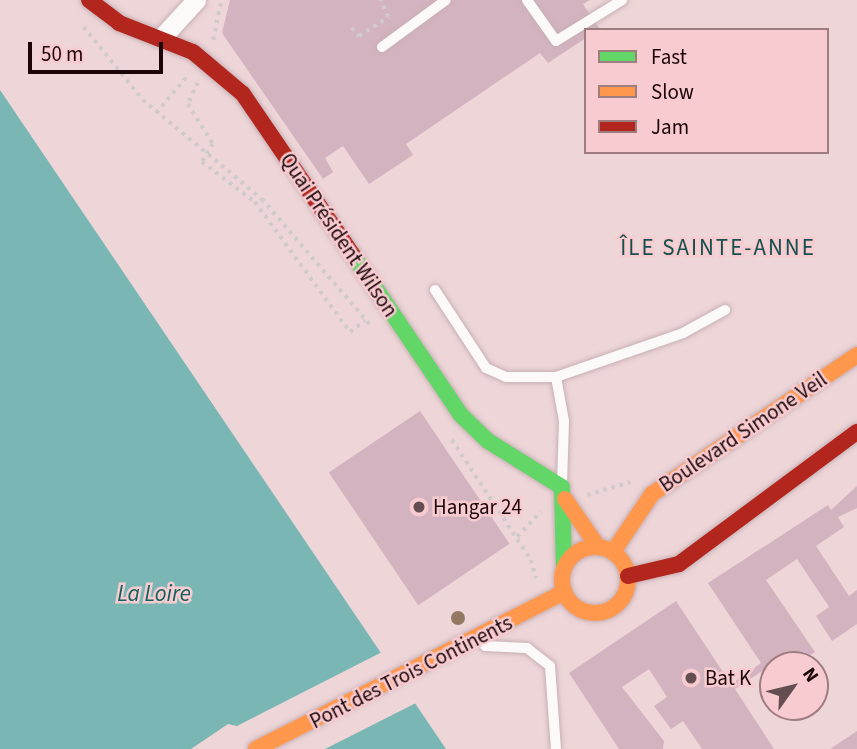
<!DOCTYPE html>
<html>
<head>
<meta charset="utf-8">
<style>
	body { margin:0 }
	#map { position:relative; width:857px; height:749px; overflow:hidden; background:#edd5d8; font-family:"Source Sans 3",sans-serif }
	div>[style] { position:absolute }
	.water>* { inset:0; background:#7ab7b4 }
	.pier>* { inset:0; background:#edd5d8 }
	.building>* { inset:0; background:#d4b3c0; transform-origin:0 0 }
	.path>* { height:3.5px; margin-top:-1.75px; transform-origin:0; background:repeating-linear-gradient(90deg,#d1caca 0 3.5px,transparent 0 8.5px) }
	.roads { filter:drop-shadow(0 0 2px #c7b0b4) drop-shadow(0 0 2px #c7b0b4) }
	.lane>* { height:10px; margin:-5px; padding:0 5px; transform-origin:5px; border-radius:5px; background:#fcf9f9 }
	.street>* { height:19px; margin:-9.5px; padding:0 9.5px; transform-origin:9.5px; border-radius:9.5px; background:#fcf9f9 }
	.fast>* { height:16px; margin:-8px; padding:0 8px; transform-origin:8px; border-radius:8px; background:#63d668 }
	.slow>* { height:16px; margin:-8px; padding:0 8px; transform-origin:8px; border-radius:8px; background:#ff974d }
	.slow>.ring { margin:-8px; padding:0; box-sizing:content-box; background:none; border:16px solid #ff974d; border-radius:50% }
	.jam>* { height:16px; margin:-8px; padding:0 8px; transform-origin:8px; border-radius:8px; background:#b3261e }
	.trees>* { width:14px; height:14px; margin:-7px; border-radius:50%; background:#947861 }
	.dots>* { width:19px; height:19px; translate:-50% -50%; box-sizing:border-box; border:4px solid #f7cbd0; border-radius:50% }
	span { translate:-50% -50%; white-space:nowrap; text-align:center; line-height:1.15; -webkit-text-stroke:5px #f7cbd0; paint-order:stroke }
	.street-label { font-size:21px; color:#1b0509 }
	.poi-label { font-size:21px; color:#1b0509 }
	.left { translate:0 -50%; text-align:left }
	.neighbourhood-label { font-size:23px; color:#13504d; letter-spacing:2px }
	.water-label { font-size:23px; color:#0f615d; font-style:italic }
	.legend { position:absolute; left:584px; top:28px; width:245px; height:126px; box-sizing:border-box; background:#f7cbd0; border:2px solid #9f7c80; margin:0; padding:9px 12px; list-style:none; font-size:21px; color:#1b0509 }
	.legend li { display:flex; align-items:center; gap:14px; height:35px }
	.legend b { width:35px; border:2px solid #9f7c80 }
	.north { position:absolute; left:759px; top:651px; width:70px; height:70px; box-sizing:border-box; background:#f7cbd0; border:2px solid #9f7c80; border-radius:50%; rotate:56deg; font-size:19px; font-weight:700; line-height:28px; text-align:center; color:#1b0509 }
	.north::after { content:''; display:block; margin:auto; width:24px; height:32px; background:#644e51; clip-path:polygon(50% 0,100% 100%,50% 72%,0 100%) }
	.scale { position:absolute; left:28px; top:42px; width:135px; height:32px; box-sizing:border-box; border:4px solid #1b0509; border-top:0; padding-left:9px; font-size:21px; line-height:24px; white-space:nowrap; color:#1b0509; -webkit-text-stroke:5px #f7cbd0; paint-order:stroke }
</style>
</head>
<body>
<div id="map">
	<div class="water">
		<div style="clip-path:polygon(0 90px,381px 653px,446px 749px,0 749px)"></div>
	</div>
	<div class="pier">
		<div style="clip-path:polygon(384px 651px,418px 702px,325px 749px,191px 749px,228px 724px,237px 726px)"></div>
	</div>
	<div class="building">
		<div style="clip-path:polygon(230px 0,590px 0,583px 4px,600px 29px,586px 30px,586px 38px,548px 63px,540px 53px,406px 144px,413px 155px,369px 184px,343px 146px,325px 158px,333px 172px,323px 179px,222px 33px)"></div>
		<div style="left:420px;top:411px;width:160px;height:110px;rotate:56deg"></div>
		<div style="clip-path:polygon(857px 486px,857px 508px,838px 517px,844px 527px,816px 546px,849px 596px,857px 590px,857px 624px,832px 641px,816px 616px,829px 607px,797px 559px,766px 580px,815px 652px,795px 665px,773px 665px,773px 681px,765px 669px,735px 689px,774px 749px,702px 749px,683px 721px,671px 729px,654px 706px,667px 697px,649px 669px,622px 687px,664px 741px,663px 749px,619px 749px,569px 673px,676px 601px,731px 684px,761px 663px,708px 583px,828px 505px,831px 510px)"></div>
		<div style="clip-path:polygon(857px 731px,857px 749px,830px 749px)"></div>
	</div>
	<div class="path">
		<div style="left:84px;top:27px;width:94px;rotate:51.1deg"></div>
		<div style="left:143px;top:100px;width:155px;rotate:39.8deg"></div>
		<div style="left:262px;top:199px;width:170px;rotate:49.3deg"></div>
		<div style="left:352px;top:28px;width:11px;rotate:49deg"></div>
		<div style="left:359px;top:36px;width:35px;rotate:-33deg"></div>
		<div style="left:388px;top:17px;width:19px;rotate:-115deg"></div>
		<div style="left:213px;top:40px;width:41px;rotate:-78.7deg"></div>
		<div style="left:198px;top:83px;width:23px;rotate:115deg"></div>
		<div style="left:188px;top:104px;width:47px;rotate:58deg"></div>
		<div style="left:213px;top:144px;width:21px;rotate:121deg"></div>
		<div style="left:202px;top:162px;width:66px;rotate:37deg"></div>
		<div style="left:255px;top:202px;width:161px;rotate:53.8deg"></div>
		<div style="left:350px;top:332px;width:19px;rotate:-39deg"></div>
		<div style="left:156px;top:113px;width:50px;rotate:-49.9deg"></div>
		<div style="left:452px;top:440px;width:144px;rotate:56.6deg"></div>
		<div style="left:531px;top:560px;width:19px;rotate:74deg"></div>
		<div style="left:587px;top:495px;width:45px;rotate:-16.8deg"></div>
		<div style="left:517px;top:537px;width:35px;rotate:-47deg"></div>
	</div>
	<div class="roads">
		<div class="lane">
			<div style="left:527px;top:0;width:50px;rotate:54.7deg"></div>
			<div style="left:556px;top:41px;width:78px;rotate:-31.8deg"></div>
			<div style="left:382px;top:47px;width:79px;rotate:-36.3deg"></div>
			<div style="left:435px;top:290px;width:93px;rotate:56.8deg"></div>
			<div style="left:486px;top:368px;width:22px;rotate:24deg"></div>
			<div style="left:506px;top:377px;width:50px"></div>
			<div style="left:556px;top:377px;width:134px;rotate:-19.1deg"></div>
			<div style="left:683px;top:333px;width:48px;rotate:-28.7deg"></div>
			<div style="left:556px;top:377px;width:45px;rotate:79.7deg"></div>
			<div style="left:564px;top:421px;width:62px;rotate:91.8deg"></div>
			<div style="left:485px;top:646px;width:42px;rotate:2.7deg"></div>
			<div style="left:527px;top:648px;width:29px;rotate:38deg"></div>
			<div style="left:550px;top:666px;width:83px;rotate:85.9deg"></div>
		</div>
		<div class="street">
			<div style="left:163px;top:36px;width:49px;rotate:-47.5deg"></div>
		</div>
		<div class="fast">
			<div style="left:353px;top:255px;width:193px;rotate:56deg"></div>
			<div style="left:461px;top:415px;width:37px;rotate:44deg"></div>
			<div style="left:488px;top:441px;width:87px;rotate:31.9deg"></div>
			<div style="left:562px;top:487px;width:81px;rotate:88.6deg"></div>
		</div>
		<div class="slow">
			<div style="left:565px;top:499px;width:58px;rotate:55.5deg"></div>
			<div class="ring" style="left:562px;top:547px;width:50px;height:50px"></div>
			<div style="left:613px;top:552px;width:70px;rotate:-56.1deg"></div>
			<div style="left:652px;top:494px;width:248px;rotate:-34.1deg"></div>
			<div style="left:256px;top:749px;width:346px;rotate:-27deg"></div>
		</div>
		<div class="jam">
			<div style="left:89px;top:0;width:38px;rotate:37deg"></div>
			<div style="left:119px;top:23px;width:79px;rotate:21.4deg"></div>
			<div style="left:193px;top:52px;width:65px;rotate:40deg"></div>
			<div style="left:243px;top:94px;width:195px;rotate:55.7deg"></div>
			<div style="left:628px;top:576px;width:52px;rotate:-13.2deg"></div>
			<div style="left:679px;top:564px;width:222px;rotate:-36.6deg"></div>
		</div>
	</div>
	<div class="trees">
		<div style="left:458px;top:618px"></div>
	</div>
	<div class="dots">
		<div style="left:419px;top:507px;background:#644e51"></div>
		<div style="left:691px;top:678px;background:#644e51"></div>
	</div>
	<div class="street-label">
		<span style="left:339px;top:235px;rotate:56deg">Quai Président Wilson</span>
		<span style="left:743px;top:432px;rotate:-34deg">Boulevard Simone Veil</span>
		<span style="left:411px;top:672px;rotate:-27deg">Pont des Trois Continents</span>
	</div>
	<div class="poi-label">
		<span class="left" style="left:433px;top:507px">Hangar 24</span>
		<span class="left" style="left:705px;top:678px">Bat K</span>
	</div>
	<div class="neighbourhood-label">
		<span style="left:718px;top:248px">ÎLE SAINTE-ANNE</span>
	</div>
	<div class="water-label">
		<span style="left:154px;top:594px">La Loire</span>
	</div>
	<ul class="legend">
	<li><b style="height:9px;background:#63d668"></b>Fast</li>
	<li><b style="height:9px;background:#ff974d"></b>Slow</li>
	<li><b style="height:9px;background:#b3261e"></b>Jam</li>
	</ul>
	<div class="north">N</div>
	<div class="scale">50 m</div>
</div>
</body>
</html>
